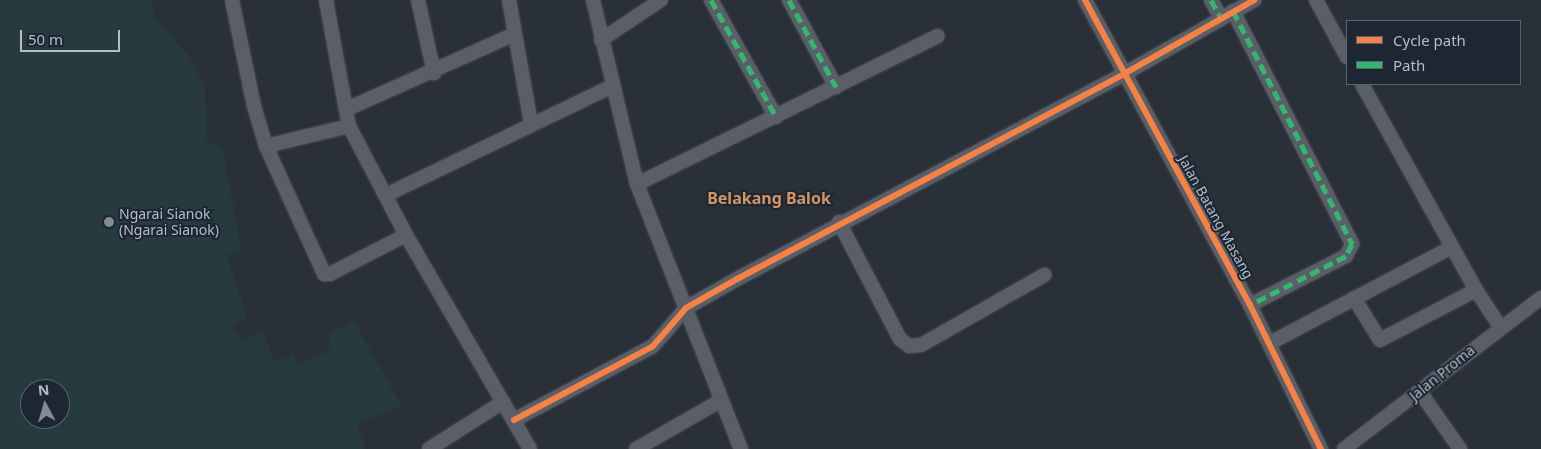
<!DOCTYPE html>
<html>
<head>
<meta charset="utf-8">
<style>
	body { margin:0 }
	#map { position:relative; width:1541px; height:449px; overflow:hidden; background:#2a3038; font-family:"Noto Sans",sans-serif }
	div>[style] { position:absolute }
	.green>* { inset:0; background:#273a3e }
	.roads { filter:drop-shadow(0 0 1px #484c53) drop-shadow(0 0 1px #484c53) }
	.minor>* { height:14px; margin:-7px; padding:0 7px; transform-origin:7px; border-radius:7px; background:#5a5e66 }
	.quiet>* { height:5px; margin-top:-2.5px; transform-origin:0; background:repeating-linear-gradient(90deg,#33b770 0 10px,transparent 0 15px) }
	.cycleway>* { height:6px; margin:-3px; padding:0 3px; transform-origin:3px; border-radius:3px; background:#f48246 }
	.dots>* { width:14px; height:14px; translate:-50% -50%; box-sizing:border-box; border:2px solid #1d2633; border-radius:50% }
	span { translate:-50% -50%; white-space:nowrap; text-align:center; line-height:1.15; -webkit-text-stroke:4px #1d2633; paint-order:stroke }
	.poi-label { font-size:14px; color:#b4bcc9 }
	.left { translate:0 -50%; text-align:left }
	.street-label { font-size:14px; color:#b4bcc9 }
	.quarter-label { font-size:16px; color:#d59563; font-weight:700 }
	.legend { position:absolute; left:1346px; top:20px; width:175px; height:65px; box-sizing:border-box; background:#1d2633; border:1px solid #59626f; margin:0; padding:6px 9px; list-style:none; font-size:15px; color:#b4bcc9 }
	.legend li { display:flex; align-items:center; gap:10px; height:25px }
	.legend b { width:25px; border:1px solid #59626f }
	.north { position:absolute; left:20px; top:379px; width:50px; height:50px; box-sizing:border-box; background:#1d2633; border:1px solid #59626f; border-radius:50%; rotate:354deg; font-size:14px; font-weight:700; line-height:20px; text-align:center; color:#b4bcc9 }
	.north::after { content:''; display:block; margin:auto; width:18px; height:22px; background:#848b96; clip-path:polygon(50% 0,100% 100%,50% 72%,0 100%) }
	.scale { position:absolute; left:20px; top:30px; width:100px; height:22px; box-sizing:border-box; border:2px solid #b4bcc9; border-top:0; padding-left:6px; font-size:15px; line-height:18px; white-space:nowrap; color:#b4bcc9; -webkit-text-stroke:4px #1d2633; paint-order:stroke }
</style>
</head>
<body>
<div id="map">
	<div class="green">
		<div style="clip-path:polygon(evenodd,0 0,151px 0,154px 16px,189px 56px,205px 88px,207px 141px,222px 148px,242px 251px,227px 255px,247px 317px,232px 325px,243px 341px,262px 331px,275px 361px,293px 354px,298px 364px,328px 352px,331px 332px,353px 320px,402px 406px,357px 423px,365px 449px,0 449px,0 0,30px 389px,60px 389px,60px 419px,30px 419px,30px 389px)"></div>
	</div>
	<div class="roads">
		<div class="minor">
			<div style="left:232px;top:0;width:108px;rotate:78.3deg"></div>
			<div style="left:254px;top:106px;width:42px;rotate:73.3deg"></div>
			<div style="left:266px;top:146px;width:141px;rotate:65.6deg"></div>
			<div style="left:324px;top:274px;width:6px"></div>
			<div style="left:330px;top:274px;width:85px;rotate:-27.2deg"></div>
			<div style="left:326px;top:0;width:128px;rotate:79.7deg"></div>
			<div style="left:349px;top:126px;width:123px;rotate:62.4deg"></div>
			<div style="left:406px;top:235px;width:247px;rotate:59.9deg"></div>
			<div style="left:418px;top:0;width:75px;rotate:77.6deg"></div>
			<div style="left:509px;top:0;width:125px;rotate:79.9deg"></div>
			<div style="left:593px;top:0;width:189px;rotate:76.6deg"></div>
			<div style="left:637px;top:184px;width:285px;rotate:68.6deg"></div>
			<div style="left:711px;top:0;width:134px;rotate:60.9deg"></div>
			<div style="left:789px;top:0;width:99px;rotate:61.6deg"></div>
			<div style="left:1085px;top:0;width:347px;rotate:61.6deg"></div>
			<div style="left:1250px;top:305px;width:161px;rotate:63.8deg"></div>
			<div style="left:1211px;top:0;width:21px;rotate:61deg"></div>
			<div style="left:1316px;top:0;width:65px;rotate:61.5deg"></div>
			<div style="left:1233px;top:11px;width:262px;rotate:62.9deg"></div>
			<div style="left:1352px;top:244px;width:13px;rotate:117deg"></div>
			<div style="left:1346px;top:256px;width:108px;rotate:153deg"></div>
			<div style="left:601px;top:40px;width:72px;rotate:-33.7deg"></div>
			<div style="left:347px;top:109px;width:184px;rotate:-24.1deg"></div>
			<div style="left:266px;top:146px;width:85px;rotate:-13.5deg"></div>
			<div style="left:637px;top:184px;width:335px;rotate:-26.2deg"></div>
			<div style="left:386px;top:195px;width:251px;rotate:-25.7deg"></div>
			<div style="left:839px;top:222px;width:132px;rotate:62.5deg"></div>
			<div style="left:900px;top:339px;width:11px;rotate:38deg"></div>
			<div style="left:909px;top:346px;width:12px;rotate:-5deg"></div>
			<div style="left:921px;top:345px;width:142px;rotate:-29.6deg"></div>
			<div style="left:1476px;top:290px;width:45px;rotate:56.7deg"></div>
			<div style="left:1354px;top:298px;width:49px;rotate:58.2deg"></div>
			<div style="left:1380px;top:340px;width:108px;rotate:-27.5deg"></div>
			<div style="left:1476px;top:290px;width:235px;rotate:-119deg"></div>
			<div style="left:1270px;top:343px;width:206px;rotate:-27.8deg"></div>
			<div style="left:1420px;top:392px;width:70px;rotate:54.9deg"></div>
			<div style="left:514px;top:420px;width:157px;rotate:-28deg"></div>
			<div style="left:653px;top:346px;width:50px;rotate:-49deg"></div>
			<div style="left:686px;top:308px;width:59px;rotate:-29.6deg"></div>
			<div style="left:737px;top:279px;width:438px;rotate:-27.9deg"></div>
			<div style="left:1124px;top:74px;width:150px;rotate:-29.6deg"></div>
			<div style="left:429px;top:449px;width:88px;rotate:-32.4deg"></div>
			<div style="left:636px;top:449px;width:97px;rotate:-29.7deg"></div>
			<div style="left:1344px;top:449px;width:248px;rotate:-37.5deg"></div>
		</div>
	</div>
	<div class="quiet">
		<div style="left:711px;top:0;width:134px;rotate:60.9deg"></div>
		<div style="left:789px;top:0;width:99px;rotate:61.6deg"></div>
		<div style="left:1211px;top:0;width:21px;rotate:61deg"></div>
		<div style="left:1233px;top:11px;width:262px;rotate:62.9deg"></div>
		<div style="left:1352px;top:244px;width:13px;rotate:117deg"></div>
		<div style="left:1346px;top:256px;width:108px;rotate:153deg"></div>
	</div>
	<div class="cycleway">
		<div style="left:1085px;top:0;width:347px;rotate:61.6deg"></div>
		<div style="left:1250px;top:305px;width:161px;rotate:63.8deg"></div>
		<div style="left:514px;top:420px;width:157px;rotate:-28deg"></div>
		<div style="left:653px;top:346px;width:50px;rotate:-49deg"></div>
		<div style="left:686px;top:308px;width:59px;rotate:-29.6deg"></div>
		<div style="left:737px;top:279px;width:438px;rotate:-27.9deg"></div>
		<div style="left:1124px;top:74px;width:150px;rotate:-29.6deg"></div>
	</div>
	<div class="dots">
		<div style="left:109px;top:222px;background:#848b96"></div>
	</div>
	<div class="poi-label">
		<span class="left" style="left:119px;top:222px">Ngarai Sianok<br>(Ngarai Sianok)</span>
	</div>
	<div class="street-label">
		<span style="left:1216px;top:217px;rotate:61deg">Jalan Batang Masang</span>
		<span style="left:1442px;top:373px;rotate:-39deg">Jalan Proma</span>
	</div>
	<div class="quarter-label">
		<span style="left:769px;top:198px">Belakang Balok</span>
	</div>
	<ul class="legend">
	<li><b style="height:6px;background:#f48246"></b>Cycle path</li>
	<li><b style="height:6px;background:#33b770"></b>Path</li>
	</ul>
	<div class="north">N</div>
	<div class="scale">50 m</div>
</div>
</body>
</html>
